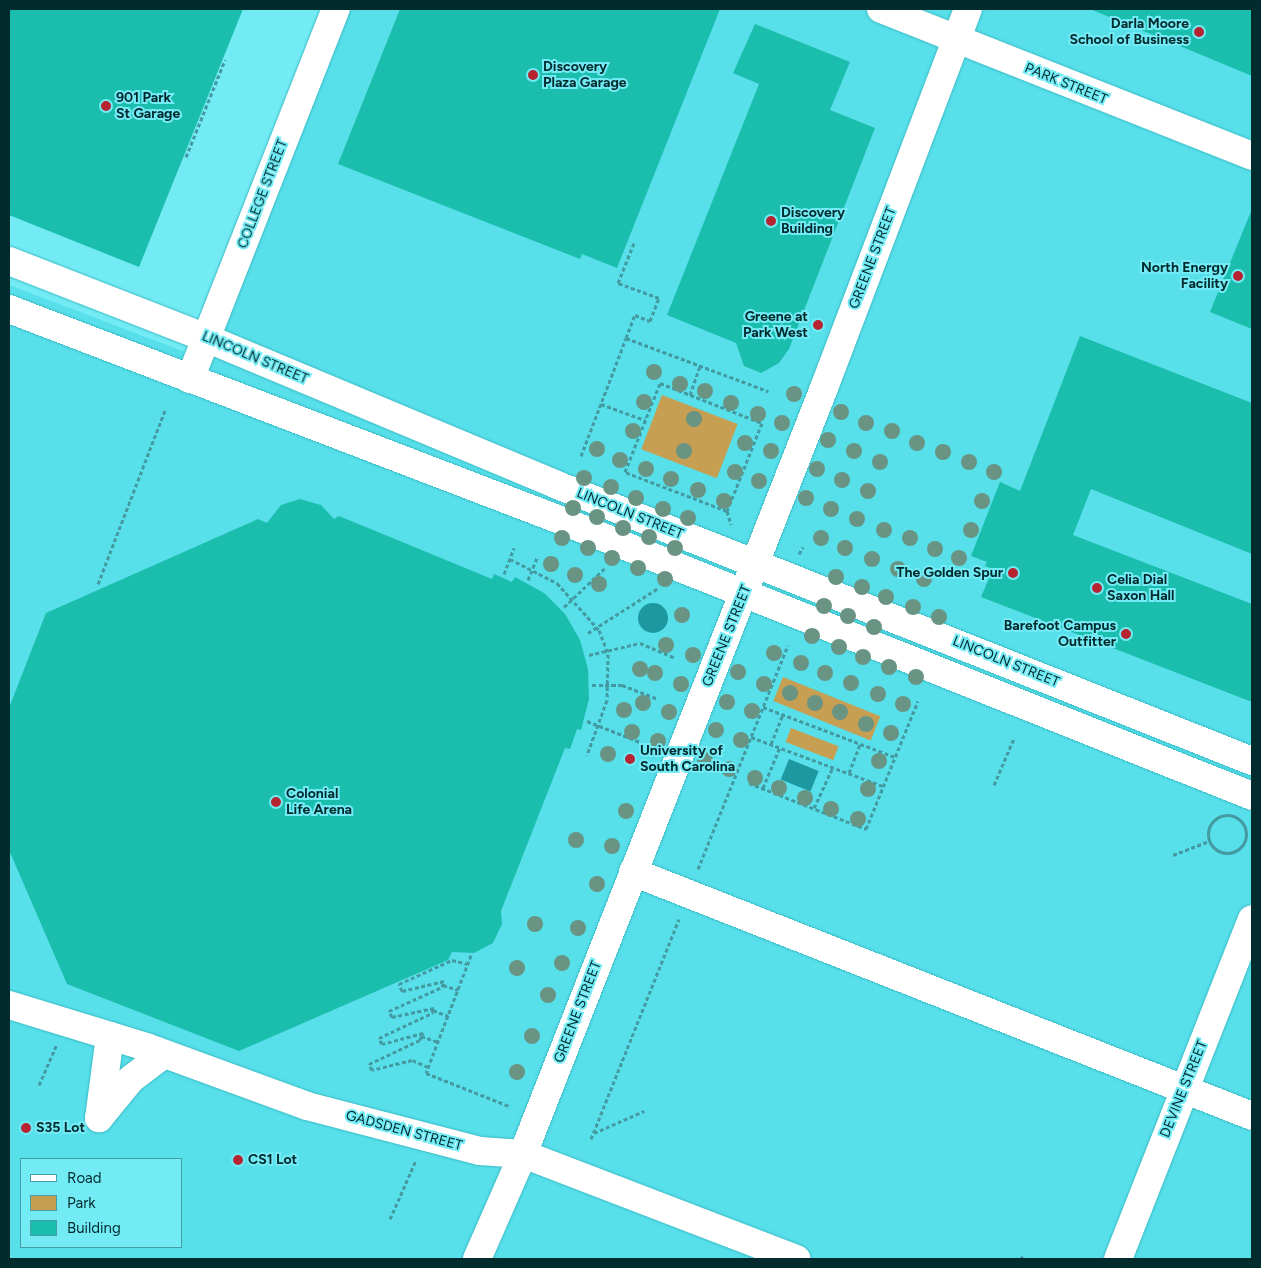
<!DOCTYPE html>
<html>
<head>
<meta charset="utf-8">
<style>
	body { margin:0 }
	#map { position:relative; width:1261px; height:1268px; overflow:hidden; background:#73ebf5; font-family:Figtree,sans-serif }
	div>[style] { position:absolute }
	.built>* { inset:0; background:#57dfea }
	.green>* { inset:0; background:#c69f52; transform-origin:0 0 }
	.water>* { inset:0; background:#1d98a1; transform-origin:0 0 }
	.round { border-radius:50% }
	.building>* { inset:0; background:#1bbeac }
	.path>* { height:3px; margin-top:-1.5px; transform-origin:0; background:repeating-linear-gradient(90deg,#449aa1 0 4px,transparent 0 6.5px) }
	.path>.ring { margin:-1.5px; padding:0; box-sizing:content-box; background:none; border:3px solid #449aa1; border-radius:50% }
	.roads { filter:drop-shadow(0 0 1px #39b9c3) drop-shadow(0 0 1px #39b9c3) }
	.minor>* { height:28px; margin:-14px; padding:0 14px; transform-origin:14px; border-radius:14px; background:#fff }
	.trees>* { width:16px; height:16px; margin:-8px; border-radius:50%; background:#699483 }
	.dots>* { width:14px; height:14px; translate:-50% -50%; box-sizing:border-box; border:2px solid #73ebf5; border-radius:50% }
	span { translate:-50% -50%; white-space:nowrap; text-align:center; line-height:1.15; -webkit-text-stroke:4px #73ebf5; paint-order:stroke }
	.poi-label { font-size:14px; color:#022b2e; font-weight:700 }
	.right { translate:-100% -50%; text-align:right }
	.left { translate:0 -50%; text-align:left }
	.street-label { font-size:14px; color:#022b2e }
	.frame { position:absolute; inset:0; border:10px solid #022b2e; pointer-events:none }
	.legend { position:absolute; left:20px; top:1158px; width:162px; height:90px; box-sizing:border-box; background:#73ebf5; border:1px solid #469ea5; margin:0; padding:6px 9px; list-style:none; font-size:15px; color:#022b2e }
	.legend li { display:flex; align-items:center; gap:10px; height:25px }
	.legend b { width:25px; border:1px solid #469ea5 }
</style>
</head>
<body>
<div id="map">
	<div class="built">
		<div style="clip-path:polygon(evenodd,338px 9px,1252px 9px,1252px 1259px,9px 1259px,9px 285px,201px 358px,338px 9px,21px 1159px,181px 1159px,181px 1247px,21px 1247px,21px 1159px)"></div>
	</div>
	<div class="green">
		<div style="left:662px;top:395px;width:81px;height:58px;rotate:21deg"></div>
		<div style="left:783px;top:677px;width:105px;height:26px;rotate:22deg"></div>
		<div style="left:791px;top:728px;width:51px;height:15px;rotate:21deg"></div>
	</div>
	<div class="water">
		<div class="round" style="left:638px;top:603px;width:30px;height:30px"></div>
		<div style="left:789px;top:759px;width:32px;height:22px;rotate:22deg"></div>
	</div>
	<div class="building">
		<div style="clip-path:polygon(9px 9px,243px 9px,139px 267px,9px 215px)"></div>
		<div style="clip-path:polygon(400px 9px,720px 9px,617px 268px,582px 254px,580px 259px,338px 164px)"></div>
		<div style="clip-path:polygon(1090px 9px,1252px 9px,1252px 76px,1204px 56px)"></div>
		<div style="clip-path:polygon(755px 24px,850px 62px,830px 110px,875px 128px,789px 349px,779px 363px,761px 373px,744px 366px,736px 343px,667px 315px,759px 84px,733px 73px)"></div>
		<div style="clip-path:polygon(1252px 209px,1252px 329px,1210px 312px)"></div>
		<div style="clip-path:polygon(1080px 336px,1252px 403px,1252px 554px,1091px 489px,1073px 535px,1252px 604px,1252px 702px,981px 597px,993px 569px,985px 566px,987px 562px,971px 556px,1000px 482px,1020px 491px)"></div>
		<div style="clip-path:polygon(300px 499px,321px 505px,334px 519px,339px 516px,492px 579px,494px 574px,512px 582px,515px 577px,544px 593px,565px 614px,580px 640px,588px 669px,589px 699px,581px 730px,577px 729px,570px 749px,565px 748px,501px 911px,502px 924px,493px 943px,474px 953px,452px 952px,448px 960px,239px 1051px,67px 984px,9px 850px,9px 708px,46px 613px,258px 519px,267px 523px,281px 505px)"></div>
	</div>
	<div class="path">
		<div style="left:186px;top:157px;width:105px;rotate:-68.1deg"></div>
		<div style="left:626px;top:338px;width:25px;rotate:-69deg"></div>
		<div style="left:635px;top:315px;width:16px;rotate:22deg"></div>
		<div style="left:650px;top:321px;width:25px;rotate:-69deg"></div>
		<div style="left:659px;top:298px;width:44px;rotate:-159.9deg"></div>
		<div style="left:618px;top:283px;width:43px;rotate:-68.2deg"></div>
		<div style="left:9px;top:350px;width:1px;rotate:-90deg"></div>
		<div style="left:690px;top:395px;width:31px;rotate:-71deg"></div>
		<div style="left:601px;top:404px;width:47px;rotate:20deg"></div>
		<div style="left:581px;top:456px;width:126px;rotate:-69.1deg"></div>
		<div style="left:626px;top:338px;width:152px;rotate:20.5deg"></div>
		<div style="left:727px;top:511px;width:109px;rotate:-159.1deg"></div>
		<div style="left:625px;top:472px;width:96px;rotate:-68.5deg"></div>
		<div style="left:660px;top:383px;width:110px;rotate:21.4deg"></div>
		<div style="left:762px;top:423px;width:95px;rotate:111.7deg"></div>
		<div style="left:727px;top:511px;width:14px;rotate:73deg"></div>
		<div style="left:799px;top:554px;width:8px;rotate:-60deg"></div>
		<div style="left:510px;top:559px;width:53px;rotate:27.1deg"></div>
		<div style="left:557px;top:583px;width:63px;rotate:48.2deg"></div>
		<div style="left:599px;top:630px;width:26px;rotate:69deg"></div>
		<div style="left:608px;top:654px;width:46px;rotate:91.2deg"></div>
		<div style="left:607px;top:700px;width:59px;rotate:110deg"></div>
		<div style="left:504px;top:574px;width:28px;rotate:-69deg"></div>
		<div style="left:528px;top:580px;width:24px;rotate:-68deg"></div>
		<div style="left:98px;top:584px;width:186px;rotate:-68.9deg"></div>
		<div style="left:564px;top:607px;width:58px;rotate:-43.6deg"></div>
		<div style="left:588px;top:633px;width:83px;rotate:-32.7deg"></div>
		<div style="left:589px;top:655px;width:52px;rotate:-13.2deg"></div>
		<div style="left:640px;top:643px;width:38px;rotate:23deg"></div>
		<div style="left:592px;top:685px;width:30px"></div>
		<div style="left:622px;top:685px;width:39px;rotate:21deg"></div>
		<div style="left:763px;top:707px;width:141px;rotate:20.7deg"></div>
		<div style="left:587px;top:721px;width:57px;rotate:21.6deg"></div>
		<div style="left:751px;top:737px;width:141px;rotate:20.4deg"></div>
		<div style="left:771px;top:744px;width:31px;rotate:-68deg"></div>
		<div style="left:849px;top:773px;width:31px;rotate:-69deg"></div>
		<div style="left:749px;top:783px;width:126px;rotate:21.5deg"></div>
		<div style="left:866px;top:829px;width:138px;rotate:-67.9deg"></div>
		<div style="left:994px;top:785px;width:51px;rotate:-66.9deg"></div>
		<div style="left:763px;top:788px;width:44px;rotate:-67.5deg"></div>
		<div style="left:814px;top:808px;width:45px;rotate:-65.1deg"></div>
		<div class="ring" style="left:1208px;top:815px;width:35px;height:35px"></div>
		<div style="left:1173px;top:855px;width:39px;rotate:-21deg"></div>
		<div style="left:698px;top:869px;width:241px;rotate:-68.1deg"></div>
		<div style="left:471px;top:955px;width:126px;rotate:110.9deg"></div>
		<div style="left:426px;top:1073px;width:89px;rotate:21.7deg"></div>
		<div style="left:443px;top:985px;width:16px;rotate:18deg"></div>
		<div style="left:433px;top:1010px;width:16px;rotate:22deg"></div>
		<div style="left:421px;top:1036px;width:18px;rotate:19deg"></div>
		<div style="left:428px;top:1067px;width:17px;rotate:-156deg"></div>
		<div style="left:412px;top:1060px;width:41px;rotate:166deg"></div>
		<div style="left:372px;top:1070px;width:7px;rotate:-117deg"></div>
		<div style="left:369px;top:1064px;width:56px;rotate:-25.2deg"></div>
		<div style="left:420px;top:1040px;width:8px;rotate:-67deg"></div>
		<div style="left:423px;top:1033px;width:42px;rotate:165deg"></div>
		<div style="left:382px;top:1044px;width:7px;rotate:-117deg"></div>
		<div style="left:379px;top:1038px;width:59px;rotate:-25.3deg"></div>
		<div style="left:432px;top:1013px;width:5px;rotate:-68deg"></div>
		<div style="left:434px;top:1008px;width:43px;rotate:167.9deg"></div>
		<div style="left:392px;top:1017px;width:7px;rotate:-117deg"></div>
		<div style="left:389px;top:1011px;width:58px;rotate:-24.4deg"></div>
		<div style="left:442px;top:987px;width:6px;rotate:-72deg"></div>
		<div style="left:444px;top:981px;width:43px;rotate:166.6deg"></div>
		<div style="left:402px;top:991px;width:8px;rotate:-113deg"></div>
		<div style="left:399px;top:984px;width:58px;rotate:-24.4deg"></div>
		<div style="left:452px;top:960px;width:16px;rotate:14deg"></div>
		<div style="left:39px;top:1085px;width:43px;rotate:-66.4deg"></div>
		<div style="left:594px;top:1133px;width:55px;rotate:-23.7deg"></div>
		<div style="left:591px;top:1139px;width:237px;rotate:-68.2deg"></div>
		<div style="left:390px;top:1219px;width:64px;rotate:-66.2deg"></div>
		<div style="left:1021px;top:1256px;width:4px;rotate:56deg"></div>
	</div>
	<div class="roads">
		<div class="minor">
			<div style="left:881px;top:9px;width:399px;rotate:21.6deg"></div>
			<div style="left:9px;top:261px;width:212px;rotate:21.3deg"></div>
			<div style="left:206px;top:338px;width:381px;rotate:22.7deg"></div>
			<div style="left:557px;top:485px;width:748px;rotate:21.66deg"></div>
			<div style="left:9px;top:309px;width:585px;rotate:20.95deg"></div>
			<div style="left:555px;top:518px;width:750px;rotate:21.74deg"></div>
			<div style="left:190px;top:379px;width:398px;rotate:-68.5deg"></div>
			<div style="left:633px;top:872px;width:665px;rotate:21.51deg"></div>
			<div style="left:9px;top:1005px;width:143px;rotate:17deg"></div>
			<div style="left:146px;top:1047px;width:171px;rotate:20.1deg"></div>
			<div style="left:307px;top:1106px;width:179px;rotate:14.6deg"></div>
			<div style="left:480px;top:1151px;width:43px;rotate:4deg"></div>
			<div style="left:523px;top:1154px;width:293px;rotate:21deg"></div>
			<div style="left:110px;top:1036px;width:83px;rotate:97.6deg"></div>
			<div style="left:99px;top:1118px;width:50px;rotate:-50.6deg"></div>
			<div style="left:131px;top:1079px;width:41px;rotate:-37.1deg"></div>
			<div style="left:477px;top:1259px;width:115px;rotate:-66.3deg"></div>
			<div style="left:523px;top:1154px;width:823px;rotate:-68.55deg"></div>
			<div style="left:824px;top:388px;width:405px;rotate:-69.2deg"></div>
			<div style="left:1118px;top:1259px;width:365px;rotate:-68.5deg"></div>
		</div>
	</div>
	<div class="trees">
		<div style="left:654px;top:372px"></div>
		<div style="left:680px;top:384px"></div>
		<div style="left:705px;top:391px"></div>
		<div style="left:794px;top:394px"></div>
		<div style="left:644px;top:402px"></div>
		<div style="left:731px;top:403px"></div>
		<div style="left:841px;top:412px"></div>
		<div style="left:758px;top:414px"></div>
		<div style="left:694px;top:419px"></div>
		<div style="left:782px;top:423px"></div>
		<div style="left:866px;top:423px"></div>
		<div style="left:633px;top:431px"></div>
		<div style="left:892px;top:431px"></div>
		<div style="left:828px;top:440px"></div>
		<div style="left:745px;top:443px"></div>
		<div style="left:917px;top:443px"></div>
		<div style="left:597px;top:449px"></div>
		<div style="left:684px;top:451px"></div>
		<div style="left:771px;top:451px"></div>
		<div style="left:854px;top:451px"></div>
		<div style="left:943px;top:452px"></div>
		<div style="left:620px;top:460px"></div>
		<div style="left:880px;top:462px"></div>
		<div style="left:969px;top:462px"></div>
		<div style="left:646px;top:469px"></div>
		<div style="left:817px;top:469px"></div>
		<div style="left:735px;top:472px"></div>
		<div style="left:994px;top:472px"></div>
		<div style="left:584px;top:478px"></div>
		<div style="left:671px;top:479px"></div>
		<div style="left:842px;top:480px"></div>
		<div style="left:759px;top:481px"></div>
		<div style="left:611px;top:487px"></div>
		<div style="left:698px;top:490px"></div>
		<div style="left:868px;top:491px"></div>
		<div style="left:636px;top:498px"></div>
		<div style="left:806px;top:498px"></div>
		<div style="left:724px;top:501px"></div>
		<div style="left:982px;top:501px"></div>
		<div style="left:573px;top:508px"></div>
		<div style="left:663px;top:509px"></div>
		<div style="left:831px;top:509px"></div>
		<div style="left:597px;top:517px"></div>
		<div style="left:688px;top:518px"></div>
		<div style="left:857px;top:519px"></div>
		<div style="left:623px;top:528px"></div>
		<div style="left:884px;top:530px"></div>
		<div style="left:971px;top:530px"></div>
		<div style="left:649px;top:537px"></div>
		<div style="left:562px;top:538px"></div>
		<div style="left:821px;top:538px"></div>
		<div style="left:910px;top:538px"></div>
		<div style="left:588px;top:548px"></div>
		<div style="left:675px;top:548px"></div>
		<div style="left:845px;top:548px"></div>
		<div style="left:935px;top:549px"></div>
		<div style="left:612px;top:558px"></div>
		<div style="left:959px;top:558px"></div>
		<div style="left:872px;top:559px"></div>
		<div style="left:551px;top:564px"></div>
		<div style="left:638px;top:568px"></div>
		<div style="left:898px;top:569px"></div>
		<div style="left:575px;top:575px"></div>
		<div style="left:836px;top:577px"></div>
		<div style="left:665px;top:579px"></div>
		<div style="left:924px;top:579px"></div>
		<div style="left:599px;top:584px"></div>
		<div style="left:862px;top:587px"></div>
		<div style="left:886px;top:597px"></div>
		<div style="left:824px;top:606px"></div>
		<div style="left:913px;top:607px"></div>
		<div style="left:682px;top:615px"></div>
		<div style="left:848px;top:616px"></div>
		<div style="left:939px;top:617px"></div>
		<div style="left:874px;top:627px"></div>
		<div style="left:812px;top:636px"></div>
		<div style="left:666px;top:645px"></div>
		<div style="left:839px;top:647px"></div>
		<div style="left:774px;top:653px"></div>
		<div style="left:693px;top:655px"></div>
		<div style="left:863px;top:657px"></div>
		<div style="left:801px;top:663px"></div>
		<div style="left:889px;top:667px"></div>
		<div style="left:640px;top:669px"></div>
		<div style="left:738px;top:672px"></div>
		<div style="left:655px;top:673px"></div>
		<div style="left:825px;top:673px"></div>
		<div style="left:916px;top:677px"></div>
		<div style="left:851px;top:683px"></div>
		<div style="left:681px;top:684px"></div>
		<div style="left:764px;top:684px"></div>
		<div style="left:790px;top:693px"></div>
		<div style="left:878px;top:694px"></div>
		<div style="left:727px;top:702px"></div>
		<div style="left:643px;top:703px"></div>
		<div style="left:815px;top:703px"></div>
		<div style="left:903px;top:704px"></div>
		<div style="left:624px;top:710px"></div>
		<div style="left:752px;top:711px"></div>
		<div style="left:669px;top:712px"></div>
		<div style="left:840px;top:712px"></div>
		<div style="left:866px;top:724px"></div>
		<div style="left:716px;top:730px"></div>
		<div style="left:632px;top:732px"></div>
		<div style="left:891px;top:733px"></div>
		<div style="left:741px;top:740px"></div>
		<div style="left:658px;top:741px"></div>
		<div style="left:608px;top:754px"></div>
		<div style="left:705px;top:760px"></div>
		<div style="left:879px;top:761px"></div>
		<div style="left:729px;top:769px"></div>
		<div style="left:755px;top:778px"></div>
		<div style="left:779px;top:788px"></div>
		<div style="left:868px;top:789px"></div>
		<div style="left:805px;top:798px"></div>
		<div style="left:831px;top:809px"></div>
		<div style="left:626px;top:811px"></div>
		<div style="left:858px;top:819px"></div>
		<div style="left:576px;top:840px"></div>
		<div style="left:612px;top:846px"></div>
		<div style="left:597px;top:884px"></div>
		<div style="left:535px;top:924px"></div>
		<div style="left:578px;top:928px"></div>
		<div style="left:562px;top:963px"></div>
		<div style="left:517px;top:968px"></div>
		<div style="left:548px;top:995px"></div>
		<div style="left:532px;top:1036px"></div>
		<div style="left:517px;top:1072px"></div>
	</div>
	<div class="dots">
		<div style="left:1199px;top:32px;background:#b52430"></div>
		<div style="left:533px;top:75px;background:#b52430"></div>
		<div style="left:106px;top:106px;background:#b52430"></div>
		<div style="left:771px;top:221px;background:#b52430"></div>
		<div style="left:1238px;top:276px;background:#b52430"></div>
		<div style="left:818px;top:325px;background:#b52430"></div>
		<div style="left:1013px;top:573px;background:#b52430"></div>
		<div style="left:1097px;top:588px;background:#b52430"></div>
		<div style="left:1126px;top:634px;background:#b52430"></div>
		<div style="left:630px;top:759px;background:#b52430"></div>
		<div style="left:276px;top:802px;background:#b52430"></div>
		<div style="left:26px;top:1128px;background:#b52430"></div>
		<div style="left:238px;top:1160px;background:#b52430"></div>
	</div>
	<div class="poi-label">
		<span class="right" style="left:1189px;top:32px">Darla Moore<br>School of Business</span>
		<span class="left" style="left:543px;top:75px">Discovery<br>Plaza Garage</span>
		<span class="left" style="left:116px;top:106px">901 Park<br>St Garage</span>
		<span class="left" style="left:781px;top:221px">Discovery<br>Building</span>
		<span class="right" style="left:1228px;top:276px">North Energy<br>Facility</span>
		<span class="right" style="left:808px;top:325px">Greene at<br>Park West</span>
		<span class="right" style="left:1003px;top:573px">The Golden Spur</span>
		<span class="left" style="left:1107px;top:588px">Celia Dial<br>Saxon Hall</span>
		<span class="right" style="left:1116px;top:634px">Barefoot Campus<br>Outfitter</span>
		<span class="left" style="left:640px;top:759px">University of<br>South Carolina</span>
		<span class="left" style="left:286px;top:802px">Colonial<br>Life Arena</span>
		<span class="left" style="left:36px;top:1128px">S35 Lot</span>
		<span class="left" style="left:248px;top:1160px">CS1 Lot</span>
	</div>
	<div class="street-label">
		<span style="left:1066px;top:84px;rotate:22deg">PARK STREET</span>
		<span style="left:263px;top:194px;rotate:-69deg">COLLEGE STREET</span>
		<span style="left:873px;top:258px;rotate:-69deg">GREENE STREET</span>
		<span style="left:255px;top:358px;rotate:23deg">LINCOLN STREET</span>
		<span style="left:630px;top:514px;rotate:22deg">LINCOLN STREET</span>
		<span style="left:727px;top:636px;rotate:-68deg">GREENE STREET</span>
		<span style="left:1006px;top:662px;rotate:22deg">LINCOLN STREET</span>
		<span style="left:578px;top:1012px;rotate:-69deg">GREENE STREET</span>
		<span style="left:1184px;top:1089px;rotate:-68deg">DEVINE STREET</span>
		<span style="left:404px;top:1131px;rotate:15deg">GADSDEN STREET</span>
	</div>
	<div class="frame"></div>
	<ul class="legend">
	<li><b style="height:6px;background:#fff"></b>Road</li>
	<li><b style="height:14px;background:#c69f52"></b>Park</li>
	<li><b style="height:14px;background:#1bbeac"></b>Building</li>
	</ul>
</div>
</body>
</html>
